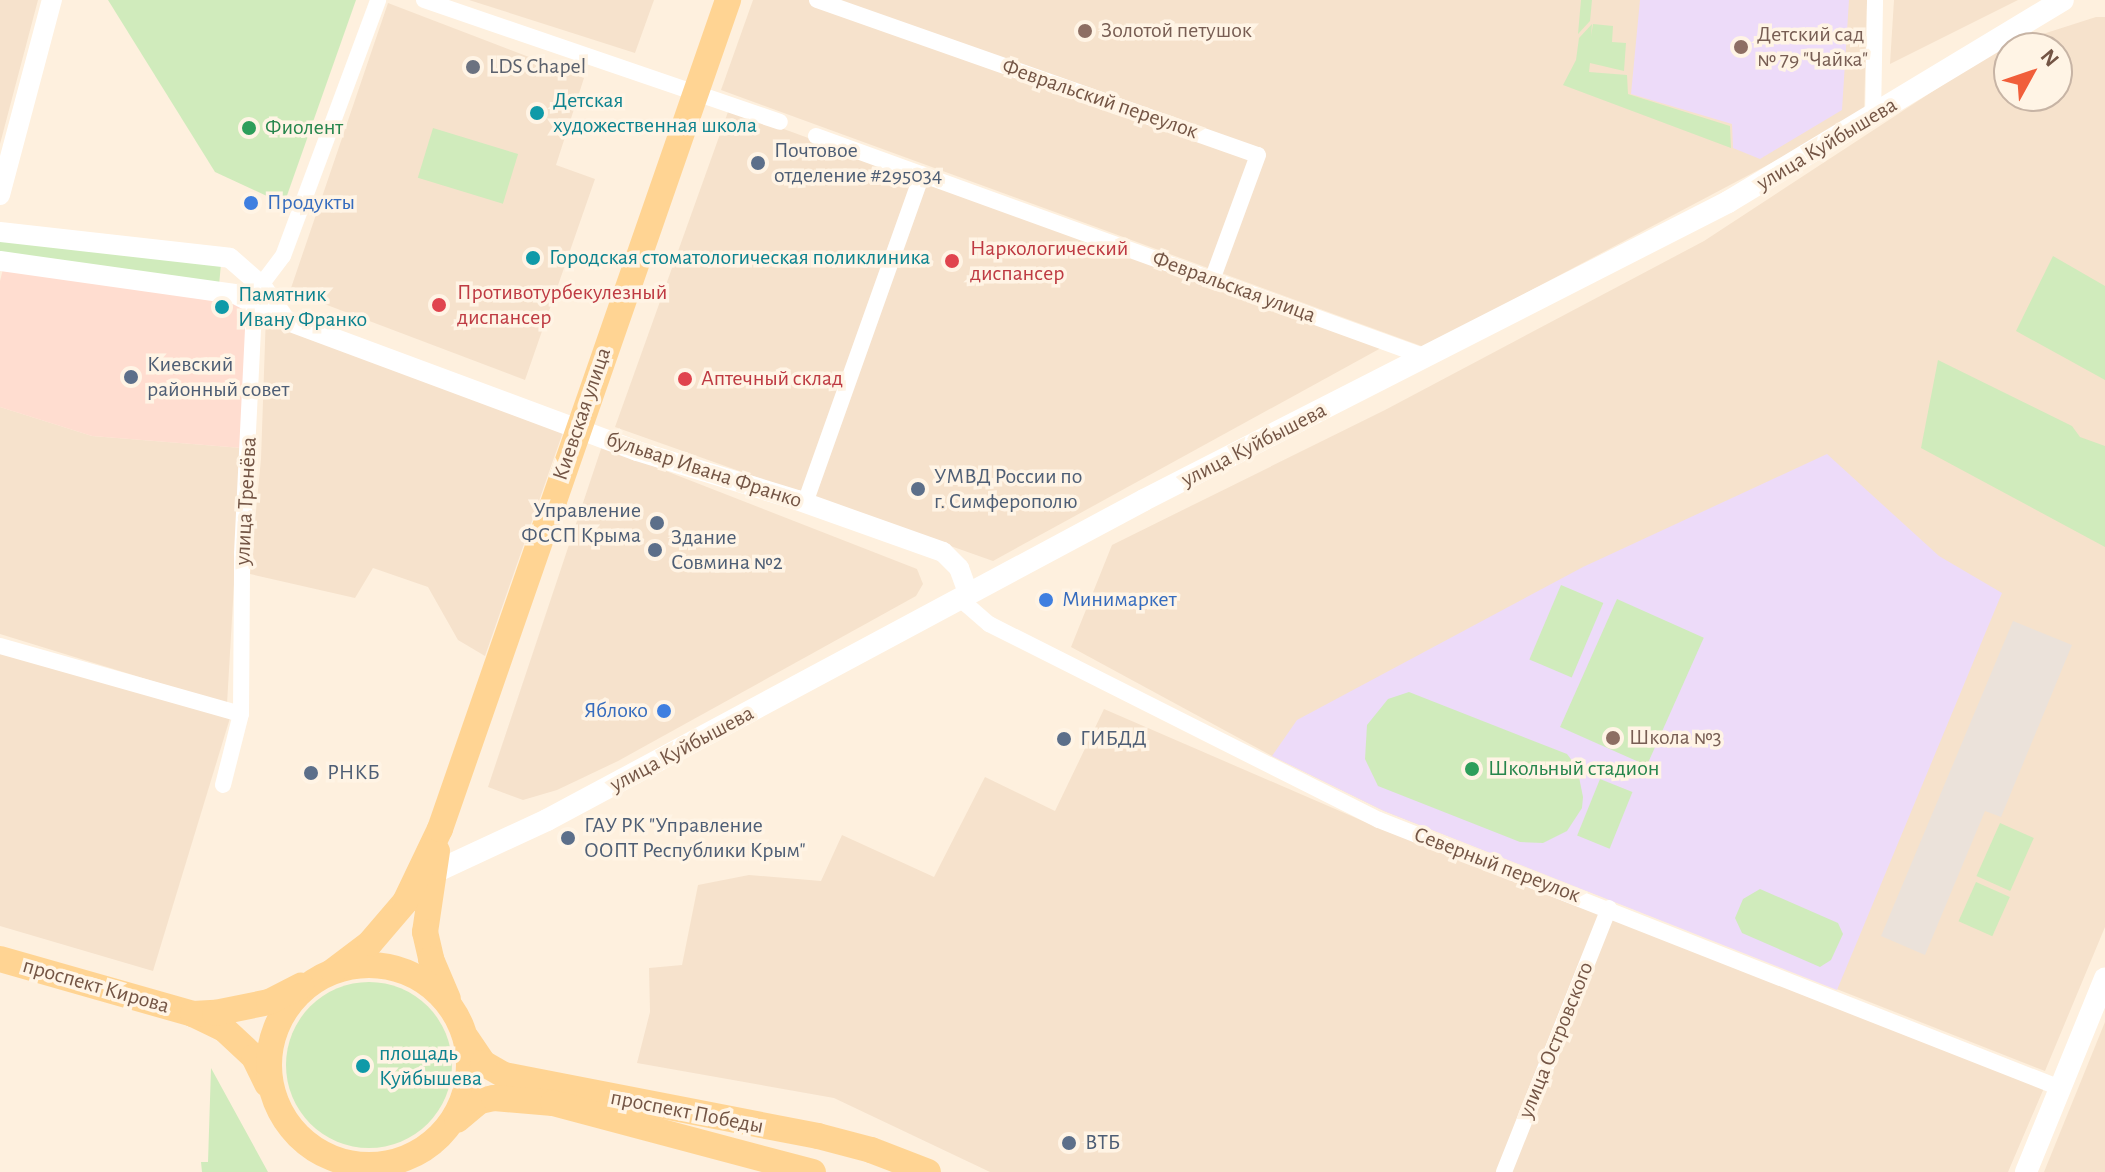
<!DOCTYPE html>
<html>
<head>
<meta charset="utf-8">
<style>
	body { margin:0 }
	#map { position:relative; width:2105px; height:1172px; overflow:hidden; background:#fef0de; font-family:"Alegreya Sans",sans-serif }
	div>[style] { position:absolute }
	.residential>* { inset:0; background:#f6e2cc }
	.commercial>* { inset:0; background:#ffddd0 }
	.industrial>* { inset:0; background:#ebe2da }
	.education>* { inset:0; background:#eddbf9 }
	.green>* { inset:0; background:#d0ebbc; transform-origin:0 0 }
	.round { border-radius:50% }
	.minor>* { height:16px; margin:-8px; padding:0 8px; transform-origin:8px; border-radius:8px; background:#fff }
	.tertiary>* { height:20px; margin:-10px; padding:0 10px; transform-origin:10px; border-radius:10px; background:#fff }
	.secondary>* { height:22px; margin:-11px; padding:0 11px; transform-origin:11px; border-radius:11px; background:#fff }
	.primary>* { height:26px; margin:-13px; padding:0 13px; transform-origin:13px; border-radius:13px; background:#ffd493 }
	.primary>.ring { margin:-13px; padding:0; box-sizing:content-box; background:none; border:26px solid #ffd493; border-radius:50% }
	.dots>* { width:22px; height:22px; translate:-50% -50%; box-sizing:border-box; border:4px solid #fff4e5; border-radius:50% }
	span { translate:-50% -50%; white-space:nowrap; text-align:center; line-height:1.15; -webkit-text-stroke:7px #fff4e5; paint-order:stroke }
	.education-label { font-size:22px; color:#785e54 }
	.left { translate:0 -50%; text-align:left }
	.worship-label { font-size:22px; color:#5b616d }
	.street-label { font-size:22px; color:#745545 }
	.culture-label { font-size:22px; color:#0d838f }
	.leisure-label { font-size:22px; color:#27864d }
	.service-label { font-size:22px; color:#4e5e75 }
	.right { translate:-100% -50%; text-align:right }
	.shop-label { font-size:22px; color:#366cbe }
	.health-label { font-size:22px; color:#be3a42 }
	.north { position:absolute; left:1993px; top:32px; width:80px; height:80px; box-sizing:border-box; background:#fff4e5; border:2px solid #c7b4a5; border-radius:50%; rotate:50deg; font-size:22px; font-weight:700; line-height:32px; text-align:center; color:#745545 }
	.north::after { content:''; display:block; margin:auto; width:28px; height:36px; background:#f15e3a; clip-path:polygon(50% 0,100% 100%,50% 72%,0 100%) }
</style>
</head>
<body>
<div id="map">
	<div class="residential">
		<div style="clip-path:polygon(0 0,38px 0,0 144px)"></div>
		<div style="clip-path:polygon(469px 0,654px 0,635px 53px)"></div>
		<div style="clip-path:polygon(753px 0,1867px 0,1864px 114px,1424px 347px,721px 90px)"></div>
		<div style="clip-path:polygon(1894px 0,2018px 0,1890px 64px)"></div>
		<div style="clip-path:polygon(388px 3px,584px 78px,556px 165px,595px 179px,525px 380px,290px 291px)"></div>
		<div style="clip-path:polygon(evenodd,2096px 17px,2105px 17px,2105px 927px,2045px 1071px,1384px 811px,1272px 756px,1071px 647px,1112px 545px,1385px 410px,1704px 241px,1999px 48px,2096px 17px,2009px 48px,2057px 48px,2057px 96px,2009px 96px,2009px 48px)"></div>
		<div style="clip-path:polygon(729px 109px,1381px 348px,993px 561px,615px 427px)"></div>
		<div style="clip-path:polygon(266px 314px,563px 432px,485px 656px,458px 640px,428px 587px,373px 568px,355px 598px,250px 574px,261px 459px)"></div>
		<div style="clip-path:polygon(0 407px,92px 436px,242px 448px,227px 704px,0 634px)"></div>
		<div style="clip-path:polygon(602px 446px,917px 569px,923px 584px,916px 596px,618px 761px,557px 790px,523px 800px,488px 787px)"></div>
		<div style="clip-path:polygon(0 647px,230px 718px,153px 971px,0 926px)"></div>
		<div style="clip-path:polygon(1104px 709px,1379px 828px,2044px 1088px,2008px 1172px,990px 1172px,834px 1098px,637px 1063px,650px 1012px,649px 968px,682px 965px,698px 885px,749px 875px,821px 881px,842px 835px,934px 877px,985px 777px,1055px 811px)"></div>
		<div style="clip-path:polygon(2105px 1022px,2105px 1172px,2044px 1172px)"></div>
	</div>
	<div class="commercial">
		<div style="clip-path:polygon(3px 269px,249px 306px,242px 448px,92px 436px,0 407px,0 281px)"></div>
	</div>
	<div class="industrial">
		<div style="clip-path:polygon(2013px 621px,2072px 645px,2001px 817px,1985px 811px,1925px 955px,1881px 936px)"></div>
	</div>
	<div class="education">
		<div style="clip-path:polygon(1640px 0,1849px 0,1842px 110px,1760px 159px,1733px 148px,1732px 124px,1631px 94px)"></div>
		<div style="clip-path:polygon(1827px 454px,1939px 556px,2002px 593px,1837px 990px,1384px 811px,1272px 756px,1297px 720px,1583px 567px)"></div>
	</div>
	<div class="green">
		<div style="clip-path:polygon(108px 0,356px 0,284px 204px,215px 172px)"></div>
		<div style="clip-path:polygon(1581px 0,1592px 0,1590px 21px,1578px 34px)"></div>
		<div style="clip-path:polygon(1592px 24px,1591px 36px,1593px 24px,1613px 26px,1612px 42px,1626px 43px,1624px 71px,1590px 63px,1589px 72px,1627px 75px,1628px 94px,1730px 126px,1731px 148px,1563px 85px,1576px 60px,1579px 38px)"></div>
		<div style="left:433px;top:128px;width:89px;height:52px;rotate:17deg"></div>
		<div style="clip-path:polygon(0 239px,221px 264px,219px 285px,0 254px)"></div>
		<div style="clip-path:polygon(2053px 256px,2105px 286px,2105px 380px,2016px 331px)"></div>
		<div style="clip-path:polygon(1938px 360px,2072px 426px,2080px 437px,2105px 446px,2105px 547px,1921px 448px)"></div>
		<div style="left:1561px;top:585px;width:46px;height:81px;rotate:23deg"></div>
		<div style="left:1617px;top:599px;width:95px;height:140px;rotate:24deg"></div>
		<div style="clip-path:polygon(1409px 692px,1567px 754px,1577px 767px,1583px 797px,1582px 808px,1567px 831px,1543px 843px,1520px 842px,1378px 786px,1365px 759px,1367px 725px,1388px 699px)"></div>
		<div style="left:1600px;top:779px;width:35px;height:61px;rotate:22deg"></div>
		<div style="left:2000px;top:823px;width:37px;height:58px;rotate:24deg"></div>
		<div style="left:1976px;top:882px;width:37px;height:43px;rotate:24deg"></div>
		<div style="clip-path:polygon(1760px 889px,1838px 923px,1843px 934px,1831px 960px,1820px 967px,1742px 933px,1735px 918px,1743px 899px)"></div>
		<div class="round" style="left:286px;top:982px;width:166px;height:166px"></div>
		<div style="clip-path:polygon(211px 1068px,268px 1172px,202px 1172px,201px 1162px,208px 1162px)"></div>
	</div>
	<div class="minor">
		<div style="left:424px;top:0;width:376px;rotate:18.9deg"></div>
		<div style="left:817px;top:0;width:467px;rotate:19.4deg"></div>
		<div style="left:1258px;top:155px;width:133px;rotate:110.2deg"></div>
		<div style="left:1873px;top:117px;width:117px;rotate:-89deg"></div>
		<div style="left:816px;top:136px;width:649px;rotate:19.92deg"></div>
		<div style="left:805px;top:503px;width:349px;rotate:-70.4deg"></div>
		<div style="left:968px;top:593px;width:12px;rotate:95deg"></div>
		<div style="left:967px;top:605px;width:29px;rotate:41deg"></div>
		<div style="left:989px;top:624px;width:436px;rotate:26.7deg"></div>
		<div style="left:1379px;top:820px;width:732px;rotate:21.48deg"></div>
		<div style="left:0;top:646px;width:250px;rotate:15.8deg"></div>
		<div style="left:223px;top:785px;width:73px;rotate:-75.8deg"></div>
		<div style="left:241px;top:714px;width:160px;rotate:-89.6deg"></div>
		<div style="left:242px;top:554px;width:249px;rotate:-87.2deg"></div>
		<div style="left:254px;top:305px;width:21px;rotate:-71deg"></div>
		<div style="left:261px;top:285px;width:36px;rotate:-53deg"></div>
		<div style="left:283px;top:256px;width:273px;rotate:-69.6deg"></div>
		<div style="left:1504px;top:1172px;width:284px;rotate:-68.3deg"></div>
	</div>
	<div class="tertiary">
		<div style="left:0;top:195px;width:202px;rotate:-75.1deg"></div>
		<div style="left:0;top:232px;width:231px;rotate:6.4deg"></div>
		<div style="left:230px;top:258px;width:41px;rotate:41.1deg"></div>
		<div style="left:261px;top:285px;width:38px;rotate:55deg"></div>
		<div style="left:0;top:261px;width:237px;rotate:8deg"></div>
		<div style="left:235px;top:294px;width:56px;rotate:27.5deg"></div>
		<div style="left:285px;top:320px;width:376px;rotate:20.4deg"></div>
		<div style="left:637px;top:451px;width:167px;rotate:17deg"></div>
		<div style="left:797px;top:500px;width:155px;rotate:19.6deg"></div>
		<div style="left:943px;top:552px;width:23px;rotate:45deg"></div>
		<div style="left:959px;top:568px;width:27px;rotate:70deg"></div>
	</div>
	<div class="secondary">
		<div style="left:435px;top:872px;width:123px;rotate:-24.9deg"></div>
		<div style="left:547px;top:820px;width:677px;rotate:-28.19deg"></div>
		<div style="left:1144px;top:500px;width:656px;rotate:-27.03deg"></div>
		<div style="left:1728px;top:202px;width:391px;rotate:-31.1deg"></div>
		<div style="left:2026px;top:1172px;width:209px;rotate:-67.8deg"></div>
	</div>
	<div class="primary">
		<div style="left:437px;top:851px;width:82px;rotate:98.4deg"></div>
		<div style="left:425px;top:932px;width:28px;rotate:77deg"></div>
		<div style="left:431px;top:959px;width:43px;rotate:67deg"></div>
		<div style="left:0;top:959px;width:201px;rotate:15.9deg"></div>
		<div style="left:193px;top:1014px;width:34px;rotate:26deg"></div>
		<div style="left:224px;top:1029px;width:41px;rotate:43deg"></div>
		<div style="left:254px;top:1057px;width:30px;rotate:64deg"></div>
		<div class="ring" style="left:269px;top:965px;width:174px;height:174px"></div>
		<div style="left:333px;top:971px;width:46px;rotate:-37.1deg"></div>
		<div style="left:370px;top:943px;width:54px;rotate:-49.5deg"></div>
		<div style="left:405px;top:902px;width:81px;rotate:-64.4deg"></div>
		<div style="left:440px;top:829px;width:878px;rotate:-70.84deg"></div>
		<div style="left:193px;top:1014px;width:22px;rotate:-3deg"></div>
		<div style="left:215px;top:1013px;width:55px;rotate:-11.5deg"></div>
		<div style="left:269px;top:1002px;width:36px;rotate:-27deg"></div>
		<div style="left:467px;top:1039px;width:29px;rotate:56deg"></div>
		<div style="left:483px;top:1063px;width:24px;rotate:30deg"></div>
		<div style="left:504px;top:1075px;width:320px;rotate:11deg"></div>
		<div style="left:818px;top:1136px;width:55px;rotate:14.8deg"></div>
		<div style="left:871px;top:1150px;width:61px;rotate:21.1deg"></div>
		<div style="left:457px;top:1120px;width:30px;rotate:-40deg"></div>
		<div style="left:480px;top:1101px;width:14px;rotate:-12deg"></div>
		<div style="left:494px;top:1098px;width:59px;rotate:4.8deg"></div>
		<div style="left:553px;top:1103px;width:269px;rotate:14.9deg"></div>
	</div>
	<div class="dots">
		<div style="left:1085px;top:31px;background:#8d6e63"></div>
		<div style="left:1741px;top:47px;background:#8d6e63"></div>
		<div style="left:473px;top:67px;background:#6b7280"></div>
		<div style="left:537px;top:113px;background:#0f9aa8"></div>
		<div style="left:249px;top:128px;background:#2e9e5b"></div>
		<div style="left:758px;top:163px;background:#5c6f8a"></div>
		<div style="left:251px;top:203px;background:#3f7fe0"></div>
		<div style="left:533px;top:258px;background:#0f9aa8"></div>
		<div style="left:952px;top:261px;background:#e0444e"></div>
		<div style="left:439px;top:305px;background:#e0444e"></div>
		<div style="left:222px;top:307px;background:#0f9aa8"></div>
		<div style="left:131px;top:377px;background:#5c6f8a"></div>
		<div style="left:685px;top:379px;background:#e0444e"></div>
		<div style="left:918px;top:489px;background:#5c6f8a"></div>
		<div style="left:657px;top:523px;background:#5c6f8a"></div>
		<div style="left:655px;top:550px;background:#5c6f8a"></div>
		<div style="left:1046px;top:600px;background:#3f7fe0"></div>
		<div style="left:664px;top:711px;background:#3f7fe0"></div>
		<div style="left:1613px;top:738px;background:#8d6e63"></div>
		<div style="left:1064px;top:739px;background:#5c6f8a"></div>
		<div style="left:1472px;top:769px;background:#2e9e5b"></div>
		<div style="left:311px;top:773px;background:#5c6f8a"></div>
		<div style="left:568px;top:838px;background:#5c6f8a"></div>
		<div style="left:363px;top:1066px;background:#0f9aa8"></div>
		<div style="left:1069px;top:1143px;background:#5c6f8a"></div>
	</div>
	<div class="education-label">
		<span class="left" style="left:1101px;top:31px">Золотой петушок</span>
		<span class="left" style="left:1757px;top:47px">Детский сад<br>№ 79 "Чайка"</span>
		<span class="left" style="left:1629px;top:738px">Школа №3</span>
	</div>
	<div class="worship-label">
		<span class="left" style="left:489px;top:67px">LDS Chapel</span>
	</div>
	<div class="street-label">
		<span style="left:1100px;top:99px;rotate:19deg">Февральский переулок</span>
		<span style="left:1827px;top:144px;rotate:-31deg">улица Куйбышева</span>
		<span style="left:1234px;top:287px;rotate:20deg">Февральская улица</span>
		<span style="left:582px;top:414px;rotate:-71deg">Киевская улица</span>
		<span style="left:1254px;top:445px;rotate:-27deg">улица Куйбышева</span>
		<span style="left:704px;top:470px;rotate:18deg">бульвар Ивана Франко</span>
		<span style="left:246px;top:501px;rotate:-87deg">улица Тренёва</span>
		<span style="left:682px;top:749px;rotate:-28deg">улица Куйбышева</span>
		<span style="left:1497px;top:865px;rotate:21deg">Северный переулок</span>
		<span style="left:96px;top:986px;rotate:16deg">проспект Кирова</span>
		<span style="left:1556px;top:1040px;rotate:-68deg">улица Островского</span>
		<span style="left:687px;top:1112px;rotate:11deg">проспект Победы</span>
	</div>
	<div class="culture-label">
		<span class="left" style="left:553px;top:113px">Детская<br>художественная школа</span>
		<span class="left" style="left:549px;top:258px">Городская стоматологическая поликлиника</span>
		<span class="left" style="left:238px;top:307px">Памятник<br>Ивану Франко</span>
		<span class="left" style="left:379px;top:1066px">площадь<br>Куйбышева</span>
	</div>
	<div class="leisure-label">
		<span class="left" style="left:265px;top:128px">Фиолент</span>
		<span class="left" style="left:1488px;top:769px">Школьный стадион</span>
	</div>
	<div class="service-label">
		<span class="left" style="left:774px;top:163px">Почтовое<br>отделение #295034</span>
		<span class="left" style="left:147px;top:377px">Киевский<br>районный совет</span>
		<span class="left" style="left:934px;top:489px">УМВД России по<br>г. Симферополю</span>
		<span class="right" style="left:641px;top:523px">Управление<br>ФССП Крыма</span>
		<span class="left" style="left:671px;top:550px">Здание<br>Совмина №2</span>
		<span class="left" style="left:1080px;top:739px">ГИБДД</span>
		<span class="left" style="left:327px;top:773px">РНКБ</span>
		<span class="left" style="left:584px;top:838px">ГАУ РК "Управление<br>ООПТ Республики Крым"</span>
		<span class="left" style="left:1085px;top:1143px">ВТБ</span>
	</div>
	<div class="shop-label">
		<span class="left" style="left:267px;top:203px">Продукты</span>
		<span class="left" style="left:1062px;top:600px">Минимаркет</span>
		<span class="right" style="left:648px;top:711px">Яблоко</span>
	</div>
	<div class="health-label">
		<span class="left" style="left:970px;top:261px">Наркологический<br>диспансер</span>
		<span class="left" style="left:457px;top:305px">Противотурбекулезный<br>диспансер</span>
		<span class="left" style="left:701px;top:379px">Аптечный склад</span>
	</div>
	<div class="north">N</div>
</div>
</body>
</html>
